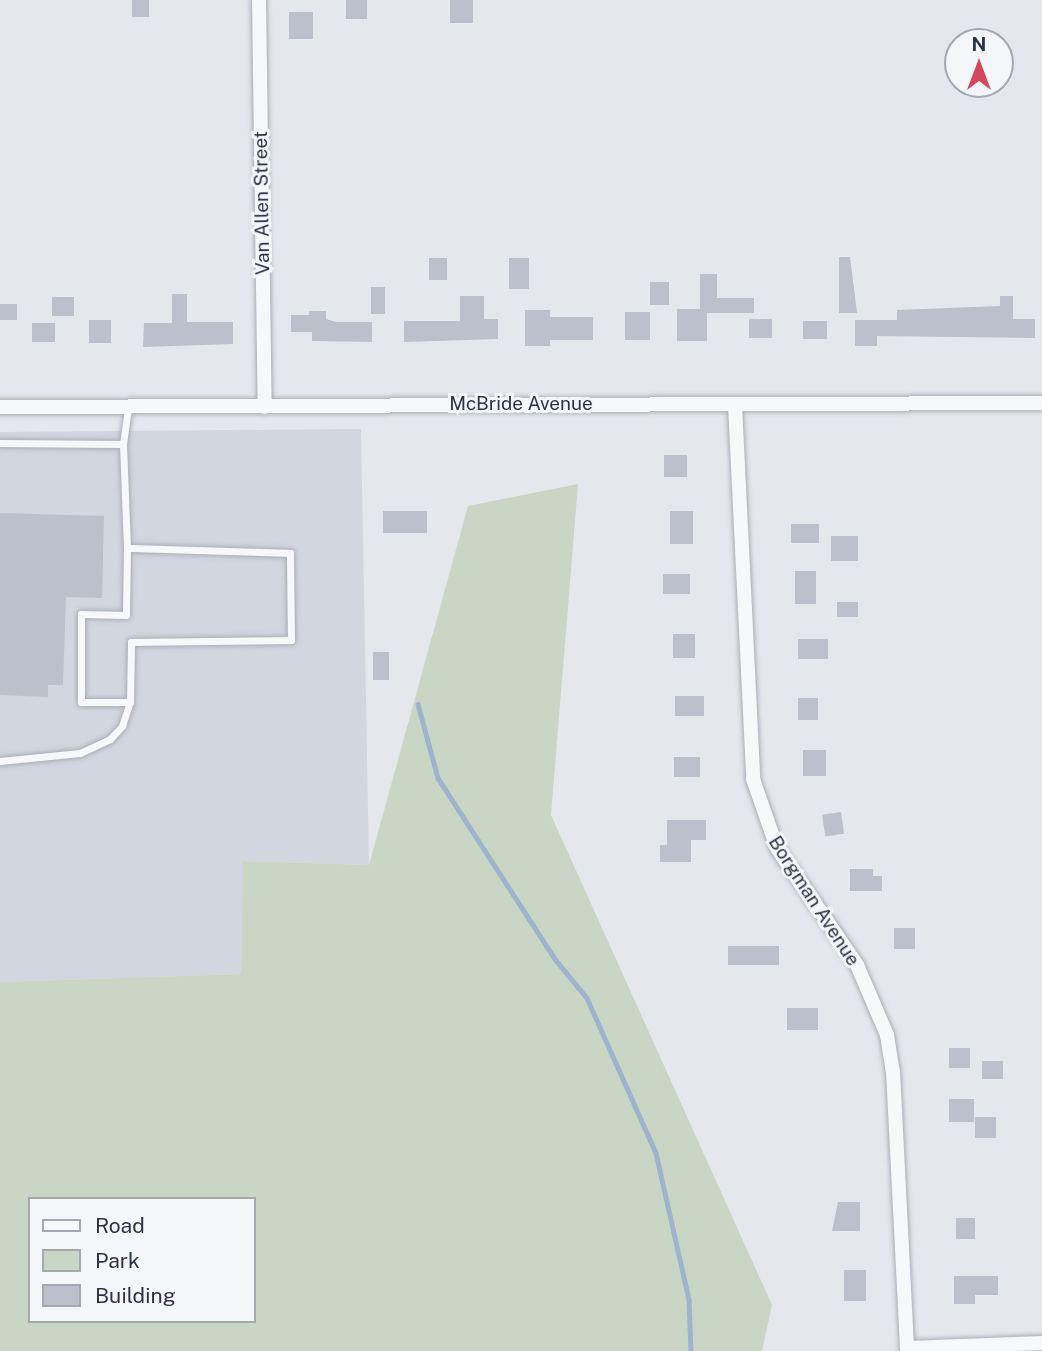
<!DOCTYPE html>
<html>
<head>
<meta charset="utf-8">
<style>
	body { margin:0 }
	#map { position:relative; width:1042px; height:1351px; overflow:hidden; background:#e4e7ec; font-family:"Public Sans",sans-serif }
	div>[style] { position:absolute }
	.built>* { inset:0; background:#d2d6de }
	.green>* { inset:0; background:#c9d6c5 }
	.stream>* { height:4.5px; margin:-2.25px; padding:0 2.25px; transform-origin:2.25px; border-radius:2.25px; background:#9fb4cc }
	.building>* { inset:0; background:#bbc0ca; transform-origin:0 0 }
	.roads { filter:drop-shadow(0 0 2px #a9aeb7) drop-shadow(0 0 2px #a9aeb7) }
	.service>* { height:7px; margin:-3.5px; padding:0 3.5px; transform-origin:3.5px; border-radius:3.5px; background:#f7f8fa }
	.minor>* { height:14px; margin:-7px; padding:0 7px; transform-origin:7px; border-radius:7px; background:#f7f8fa }
	span { translate:-50% -50%; white-space:nowrap; text-align:center; line-height:1.15; -webkit-text-stroke:6px #f4f6f9; paint-order:stroke }
	.street-label { font-size:19px; color:#2b3445 }
	.legend { position:absolute; left:28px; top:1197px; width:228px; height:126px; box-sizing:border-box; background:#f4f6f9; border:2px solid #a4a8b1; margin:0; padding:9px 12px; list-style:none; font-size:21px; color:#2b3445 }
	.legend li { display:flex; align-items:center; gap:14px; height:35px }
	.legend b { width:35px; border:2px solid #a4a8b1 }
	.north { position:absolute; left:944px; top:28px; width:70px; height:70px; box-sizing:border-box; background:#f4f6f9; border:2px solid #a4a8b1; border-radius:50%; rotate:0deg; font-size:19px; font-weight:700; line-height:28px; text-align:center; color:#2b3445 }
	.north::after { content:''; display:block; margin:auto; width:24px; height:32px; background:#d1495b; clip-path:polygon(50% 0,100% 100%,50% 72%,0 100%) }
</style>
</head>
<body>
<div id="map">
	<div class="built">
		<div style="clip-path:polygon(361px 429px,369px 865px,244px 861px,241px 974px,0 982px,0 432px)"></div>
	</div>
	<div class="green">
		<div style="clip-path:polygon(evenodd,578px 484px,551px 815px,772px 1305px,762px 1351px,0 1351px,0 982px,241px 974px,243px 861px,369px 865px,468px 506px,578px 484px,30px 1199px,254px 1199px,254px 1321px,30px 1321px,30px 1199px)"></div>
	</div>
	<div class="stream">
		<div style="left:418px;top:704px;width:77px;rotate:74.9deg"></div>
		<div style="left:438px;top:778px;width:216px;rotate:57.1deg"></div>
		<div style="left:555px;top:959px;width:50px;rotate:50.6deg"></div>
		<div style="left:587px;top:998px;width:170px;rotate:66deg"></div>
		<div style="left:656px;top:1153px;width:151px;rotate:77.3deg"></div>
		<div style="left:689px;top:1300px;width:51px;rotate:87.8deg"></div>
	</div>
	<div class="building">
		<div style="left:132px;top:0;width:17px;height:17px"></div>
		<div style="left:346px;top:0;width:21px;height:19px"></div>
		<div style="left:450px;top:0;width:23px;height:23px"></div>
		<div style="left:289px;top:12px;width:24px;height:27px"></div>
		<div style="clip-path:polygon(839px 257px,850px 257px,857px 313px,839px 313px)"></div>
		<div style="left:429px;top:258px;width:18px;height:22px"></div>
		<div style="left:509px;top:258px;width:20px;height:31px"></div>
		<div style="clip-path:polygon(700px 274px,717px 274px,717px 298px,754px 298px,754px 313px,707px 313px,707px 341px,677px 341px,677px 309px,700px 309px)"></div>
		<div style="left:650px;top:282px;width:19px;height:23px"></div>
		<div style="left:371px;top:287px;width:14px;height:27px"></div>
		<div style="clip-path:polygon(172px 294px,187px 294px,187px 322px,233px 322px,233px 344px,143px 347px,144px 323px,172px 323px)"></div>
		<div style="clip-path:polygon(460px 296px,484px 296px,484px 319px,498px 319px,498px 339px,404px 342px,404px 321px,460px 321px)"></div>
		<div style="clip-path:polygon(1000px 296px,1013px 296px,1013px 319px,1035px 319px,1035px 338px,877px 336px,877px 346px,855px 346px,855px 320px,897px 320px,897px 310px,1000px 306px)"></div>
		<div style="left:52px;top:297px;width:22px;height:19px"></div>
		<div style="left:0;top:304px;width:17px;height:16px"></div>
		<div style="clip-path:polygon(525px 310px,550px 310px,550px 317px,593px 317px,593px 340px,550px 340px,550px 346px,525px 346px)"></div>
		<div style="clip-path:polygon(309px 311px,326px 311px,326px 319px,336px 322px,372px 322px,372px 342px,312px 341px,312px 332px,291px 332px,291px 315px,309px 315px)"></div>
		<div style="left:625px;top:312px;width:25px;height:28px"></div>
		<div style="left:749px;top:319px;width:23px;height:19px"></div>
		<div style="left:89px;top:320px;width:22px;height:23px"></div>
		<div style="left:803px;top:321px;width:24px;height:18px"></div>
		<div style="left:32px;top:323px;width:23px;height:19px"></div>
		<div style="left:664px;top:455px;width:23px;height:22px"></div>
		<div style="left:383px;top:511px;width:44px;height:22px"></div>
		<div style="left:670px;top:511px;width:23px;height:33px"></div>
		<div style="clip-path:polygon(0 513px,104px 516px,102px 598px,66px 597px,63px 685px,48px 685px,48px 697px,0 695px)"></div>
		<div style="left:791px;top:524px;width:28px;height:19px"></div>
		<div style="left:831px;top:536px;width:27px;height:25px"></div>
		<div style="left:795px;top:571px;width:21px;height:33px"></div>
		<div style="left:663px;top:574px;width:27px;height:20px"></div>
		<div style="left:837px;top:602px;width:21px;height:15px"></div>
		<div style="left:673px;top:634px;width:22px;height:24px"></div>
		<div style="left:798px;top:639px;width:30px;height:20px"></div>
		<div style="left:373px;top:652px;width:16px;height:28px"></div>
		<div style="left:675px;top:696px;width:29px;height:20px"></div>
		<div style="left:798px;top:698px;width:20px;height:22px"></div>
		<div style="left:803px;top:750px;width:23px;height:26px"></div>
		<div style="left:674px;top:757px;width:26px;height:20px"></div>
		<div style="left:841px;top:812px;width:22px;height:19px;rotate:82deg"></div>
		<div style="clip-path:polygon(667px 820px,706px 820px,706px 840px,691px 840px,691px 862px,660px 862px,660px 845px,667px 845px)"></div>
		<div style="clip-path:polygon(850px 869px,873px 869px,873px 876px,882px 876px,882px 891px,850px 891px)"></div>
		<div style="left:894px;top:928px;width:21px;height:21px"></div>
		<div style="left:728px;top:946px;width:51px;height:19px"></div>
		<div style="left:818px;top:1008px;width:22px;height:31px;rotate:90deg"></div>
		<div style="left:949px;top:1048px;width:21px;height:20px"></div>
		<div style="left:982px;top:1061px;width:21px;height:18px"></div>
		<div style="left:949px;top:1099px;width:25px;height:23px"></div>
		<div style="left:975px;top:1117px;width:21px;height:21px"></div>
		<div style="clip-path:polygon(838px 1202px,860px 1202px,860px 1231px,832px 1231px)"></div>
		<div style="left:956px;top:1218px;width:19px;height:21px"></div>
		<div style="left:844px;top:1270px;width:22px;height:31px"></div>
		<div style="clip-path:polygon(954px 1276px,998px 1276px,998px 1295px,975px 1295px,975px 1304px,954px 1304px)"></div>
	</div>
	<div class="roads">
		<div class="service">
			<div style="left:0;top:443px;width:123px;rotate:0.5deg"></div>
			<div style="left:123px;top:444px;width:37px;rotate:-82deg"></div>
			<div style="left:127px;top:548px;width:67px;rotate:90.9deg"></div>
			<div style="left:126px;top:615px;width:45px;rotate:-178.7deg"></div>
			<div style="left:81px;top:614px;width:88px;rotate:90deg"></div>
			<div style="left:81px;top:702px;width:49px"></div>
			<div style="left:0;top:761px;width:80px;rotate:-5.7deg"></div>
			<div style="left:80px;top:753px;width:33px;rotate:-25deg"></div>
			<div style="left:110px;top:739px;width:18px;rotate:-47deg"></div>
			<div style="left:122px;top:726px;width:25px;rotate:-72deg"></div>
			<div style="left:130px;top:702px;width:60px;rotate:-89deg"></div>
			<div style="left:131px;top:642px;width:160px;rotate:-0.7deg"></div>
			<div style="left:291px;top:640px;width:87px;rotate:-90.7deg"></div>
			<div style="left:290px;top:553px;width:163px;rotate:-178.2deg"></div>
			<div style="left:127px;top:548px;width:104px;rotate:-92.2deg"></div>
		</div>
		<div class="minor">
			<div style="left:259px;top:0;width:407px;rotate:89.2deg"></div>
			<div style="left:735px;top:405px;width:374px;rotate:87.2deg"></div>
			<div style="left:753px;top:779px;width:73px;rotate:70.8deg"></div>
			<div style="left:777px;top:848px;width:142px;rotate:55.6deg"></div>
			<div style="left:857px;top:965px;width:76px;rotate:66.8deg"></div>
			<div style="left:887px;top:1035px;width:36px;rotate:81deg"></div>
			<div style="left:893px;top:1071px;width:280px;rotate:87.1deg"></div>
			<div style="left:0;top:407px;width:1042px;rotate:-0.22deg"></div>
			<div style="left:907px;top:1348px;width:135px;rotate:-2.1deg"></div>
		</div>
	</div>
	<div class="street-label">
		<span style="left:262px;top:203px;rotate:-91deg">Van Allen Street</span>
		<span style="left:521px;top:404px">McBride Avenue</span>
		<span style="left:814px;top:901px;rotate:57deg">Borgman Avenue</span>
	</div>
	<ul class="legend">
	<li><b style="height:9px;background:#f7f8fa"></b>Road</li>
	<li><b style="height:19px;background:#c9d6c5"></b>Park</li>
	<li><b style="height:19px;background:#bbc0ca"></b>Building</li>
	</ul>
	<div class="north">N</div>
</div>
</body>
</html>
